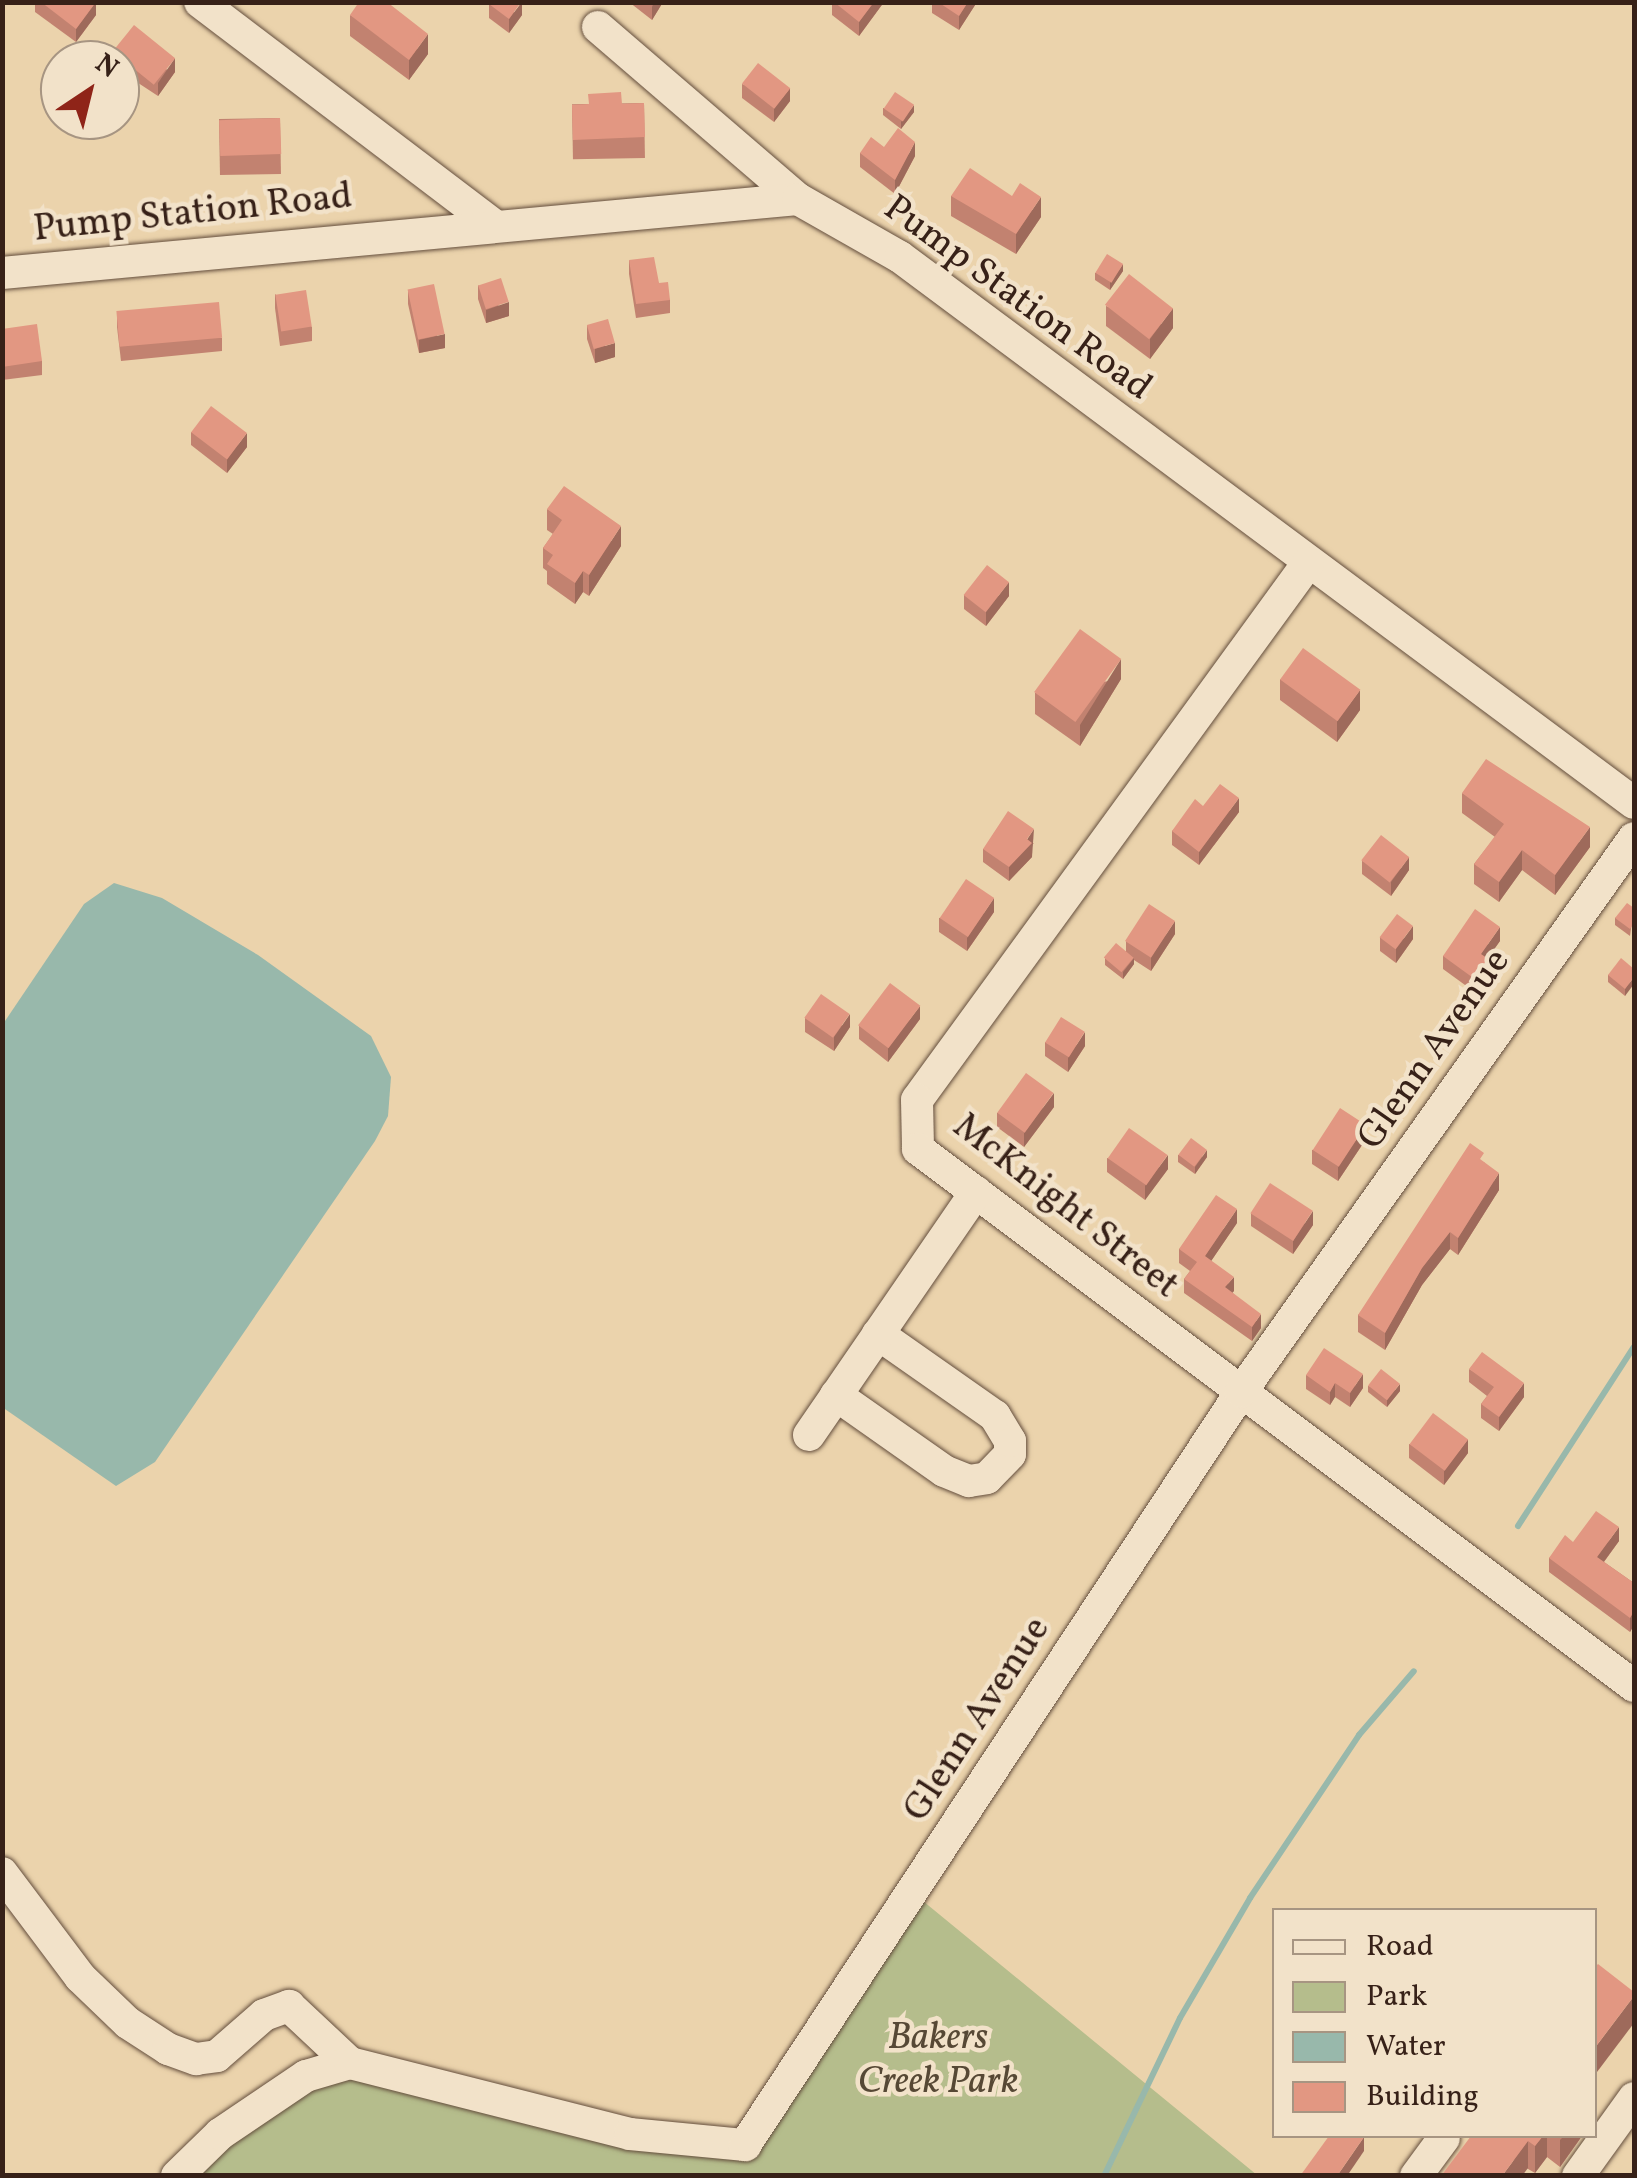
<!DOCTYPE html>
<html>
<head>
<meta charset="utf-8">
<style>
	body { margin:0 }
	#map { position:relative; width:1637px; height:2178px; overflow:hidden; background:#ebd3ac; font-family:Vollkorn,serif }
	div>[style] { position:absolute }
	.green>* { inset:0; background:#b5bd8c }
	.water>* { inset:0; background:#98b8ab }
	.stream>* { height:6px; margin:-3px; padding:0 3px; transform-origin:3px; border-radius:3px; background:#98b8ab }
	.roads { filter:drop-shadow(0 0 2px #644e3d) drop-shadow(0 0 2px #644e3d) }
	.minor>* { height:32px; margin:-16px; padding:0 16px; transform-origin:16px; border-radius:16px; background:#f2e2c9 }
	.wall>* { inset:0; background:#c28270; transform-origin:0 0 }
	.shaded-wall>* { inset:0; background:#9e6a5b }
	.building>* { inset:0; background:#e29782; transform-origin:0 0 }
	span { translate:-50% -50%; white-space:nowrap; text-align:center; line-height:1.15; -webkit-text-stroke:9px #f2e2c9; paint-order:stroke }
	.street-label { font-size:38px; color:#372118 }
	.park-label { font-size:38px; color:#564835; font-style:italic }
	.frame { position:absolute; inset:0; border:5px solid #372118; pointer-events:none }
	.legend { position:absolute; left:1272px; top:1908px; width:325px; height:230px; box-sizing:border-box; background:#f2e2c9; border:2px solid #a79582; margin:0; padding:12px 18px; list-style:none; font-size:30px; color:#372118 }
	.legend li { display:flex; align-items:center; gap:20px; height:50px }
	.legend b { width:50px; border:2px solid #a79582 }
	.north { position:absolute; left:40px; top:40px; width:100px; height:100px; box-sizing:border-box; background:#f2e2c9; border:2px solid #a79582; border-radius:50%; rotate:35deg; font-size:28px; font-weight:700; line-height:40px; text-align:center; color:#372118 }
	.north::after { content:''; display:block; margin:auto; width:35px; height:45px; background:#8f2418; clip-path:polygon(50% 0,100% 100%,50% 72%,0 100%) }
</style>
</head>
<body>
<div id="map">
	<div class="green">
		<div style="clip-path:polygon(912px 1892px,1257px 2175px,176px 2176px,350px 2063px,745px 2145px)"></div>
	</div>
	<div class="water">
		<div style="clip-path:polygon(114px 883px,162px 898px,258px 955px,371px 1036px,391px 1077px,388px 1116px,375px 1141px,155px 1462px,116px 1486px,2px 1407px,3px 1024px,84px 904px)"></div>
	</div>
	<div class="stream">
		<div style="left:1518px;top:1526px;width:213px;rotate:-57.1deg"></div>
		<div style="left:1104px;top:2176px;width:175px;rotate:-64.3deg"></div>
		<div style="left:1180px;top:2018px;width:139px;rotate:-59.7deg"></div>
		<div style="left:1250px;top:1898px;width:196px;rotate:-56.2deg"></div>
		<div style="left:1359px;top:1735px;width:84px;rotate:-49.3deg"></div>
	</div>
	<div class="roads">
		<div class="minor">
			<div style="left:200px;top:2px;width:369px;rotate:37.2deg"></div>
			<div style="left:598px;top:27px;width:264px;rotate:40.7deg"></div>
			<div style="left:2px;top:273px;width:799px;rotate:-5.31deg"></div>
			<div style="left:798px;top:199px;width:117px;rotate:29.6deg"></div>
			<div style="left:900px;top:257px;width:915px;rotate:36.64deg"></div>
			<div style="left:1308px;top:563px;width:664px;rotate:126.06deg"></div>
			<div style="left:917px;top:1100px;width:49px;rotate:88.8deg"></div>
			<div style="left:918px;top:1149px;width:895px;rotate:36.87deg"></div>
			<div style="left:836px;top:1395px;width:132px;rotate:35.1deg"></div>
			<div style="left:944px;top:1471px;width:27px;rotate:22deg"></div>
			<div style="left:969px;top:1481px;width:18px;rotate:-9deg"></div>
			<div style="left:987px;top:1478px;width:33px;rotate:-46deg"></div>
			<div style="left:1010px;top:1454px;width:13px;rotate:-90deg"></div>
			<div style="left:1010px;top:1441px;width:29px;rotate:-121deg"></div>
			<div style="left:995px;top:1416px;width:143px;rotate:-145deg"></div>
			<div style="left:809px;top:1435px;width:295px;rotate:-55.5deg"></div>
			<div style="left:2px;top:1873px;width:130px;rotate:53.1deg"></div>
			<div style="left:80px;top:1977px;width:66px;rotate:43.8deg"></div>
			<div style="left:128px;top:2023px;width:48px;rotate:33deg"></div>
			<div style="left:168px;top:2049px;width:30px;rotate:20deg"></div>
			<div style="left:196px;top:2059px;width:21px;rotate:-8deg"></div>
			<div style="left:217px;top:2056px;width:62px;rotate:-41.1deg"></div>
			<div style="left:264px;top:2015px;width:27px;rotate:-20deg"></div>
			<div style="left:289px;top:2006px;width:83px;rotate:43.1deg"></div>
			<div style="left:177px;top:2176px;width:60px;rotate:-44.3deg"></div>
			<div style="left:220px;top:2134px;width:104px;rotate:-34deg"></div>
			<div style="left:306px;top:2076px;width:46px;rotate:-16.5deg"></div>
			<div style="left:350px;top:2063px;width:289px;rotate:14.2deg"></div>
			<div style="left:630px;top:2134px;width:116px;rotate:5.5deg"></div>
			<div style="left:745px;top:2145px;width:902px;rotate:-56.63deg"></div>
			<div style="left:1241px;top:1392px;width:679px;rotate:-54.65deg"></div>
			<div style="left:1416px;top:2176px;width:47px;rotate:-53.6deg"></div>
			<div style="left:1578px;top:2176px;width:96px;rotate:-54.3deg"></div>
		</div>
	</div>
	<div class="wall">
		<div style="clip-path:polygon(35px 2px,96px 2px,96px 15px,76px 42px,35px 12px)"></div>
		<div style="clip-path:polygon(629px 2px,663px 2px,652px 20px)"></div>
		<div style="clip-path:polygon(832px 2px,884px 2px,859px 36px,832px 15px)"></div>
		<div style="clip-path:polygon(932px 2px,977px 2px,959px 30px,932px 13px)"></div>
		<div style="clip-path:polygon(489px 4px,522px 15px,509px 33px,489px 18px)"></div>
		<div style="clip-path:polygon(350px 15px,428px 54px,409px 80px,350px 36px)"></div>
		<div style="clip-path:polygon(115px 53px,175px 72px,158px 96px,120px 71px,120px 60px,115px 60px)"></div>
		<div style="clip-path:polygon(742px 84px,790px 101px,774px 122px,742px 98px)"></div>
		<div style="left:644px;top:103px;width:55px;height:72px;rotate:89deg"></div>
		<div style="clip-path:polygon(883px 108px,914px 112px,901px 129px,883px 115px)"></div>
		<div style="left:280px;top:118px;width:56px;height:61px;rotate:89deg"></div>
		<div style="clip-path:polygon(884px 147px,915px 156px,895px 194px,860px 167px,860px 153px)"></div>
		<div style="clip-path:polygon(951px 196px,1012px 196px,1041px 217px,1016px 254px,951px 216px)"></div>
		<div style="clip-path:polygon(629px 260px,659px 283px,670px 300px,670px 313px,636px 318px,629px 274px)"></div>
		<div style="clip-path:polygon(1123px 271px,1110px 290px,1095px 280px,1095px 273px)"></div>
		<div style="clip-path:polygon(478px 285px,509px 316px,486px 323px,478px 299px)"></div>
		<div style="clip-path:polygon(408px 290px,445px 348px,419px 353px,408px 304px)"></div>
		<div style="clip-path:polygon(275px 294px,312px 327px,312px 341px,280px 346px,275px 308px)"></div>
		<div style="clip-path:polygon(1106px 306px,1173px 328px,1150px 359px,1106px 326px)"></div>
		<div style="clip-path:polygon(117px 314px,222px 338px,222px 351px,121px 361px,117px 327px)"></div>
		<div style="clip-path:polygon(587px 325px,615px 357px,595px 363px,587px 339px)"></div>
		<div style="clip-path:polygon(2px 329px,42px 361px,42px 375px,2px 380px)"></div>
		<div style="clip-path:polygon(191px 432px,247px 447px,227px 473px,191px 445px)"></div>
		<div style="clip-path:polygon(547px 509px,621px 546px,589px 596px,583px 592px,575px 604px,547px 584px,547px 571px,543px 568px,543px 548px,553px 534px,547px 530px)"></div>
		<div style="clip-path:polygon(964px 595px,1009px 596px,986px 626px,964px 609px)"></div>
		<div style="clip-path:polygon(1121px 679px,1080px 746px,1035px 714px,1035px 693px)"></div>
		<div style="clip-path:polygon(1280px 679px,1360px 710px,1337px 742px,1280px 700px)"></div>
		<div style="clip-path:polygon(1462px 793px,1590px 847px,1555px 895px,1522px 870px,1499px 902px,1474px 884px,1474px 864px,1495px 837px,1462px 813px)"></div>
		<div style="clip-path:polygon(1203px 806px,1239px 812px,1199px 865px,1172px 845px,1172px 831px)"></div>
		<div style="clip-path:polygon(1034px 843px,1032px 845px,1032px 857px,1009px 881px,983px 862px,983px 849px)"></div>
		<div style="clip-path:polygon(1362px 861px,1409px 870px,1391px 896px,1362px 874px)"></div>
		<div style="clip-path:polygon(1634px 908px,1630px 936px,1615px 925px,1615px 918px)"></div>
		<div style="clip-path:polygon(994px 912px,967px 951px,939px 932px,939px 918px)"></div>
		<div style="clip-path:polygon(1175px 934px,1151px 971px,1134px 960px,1134px 964px,1123px 979px,1105px 965px,1105px 958px,1126px 951px,1126px 941px)"></div>
		<div style="clip-path:polygon(1380px 937px,1413px 939px,1396px 963px,1380px 951px)"></div>
		<div style="clip-path:polygon(1500px 941px,1487px 958px,1490px 974px,1476px 993px,1443px 969px,1443px 956px)"></div>
		<div style="clip-path:polygon(1634px 969px,1625px 996px,1608px 982px,1608px 975px)"></div>
		<div style="clip-path:polygon(805px 1018px,850px 1027px,834px 1051px,805px 1032px)"></div>
		<div style="clip-path:polygon(920px 1019px,888px 1062px,859px 1039px,859px 1026px)"></div>
		<div style="clip-path:polygon(1045px 1042px,1085px 1046px,1068px 1072px,1045px 1056px)"></div>
		<div style="clip-path:polygon(1054px 1107px,1024px 1147px,997px 1127px,997px 1113px)"></div>
		<div style="clip-path:polygon(1366px 1139px,1338px 1181px,1312px 1164px,1312px 1150px)"></div>
		<div style="clip-path:polygon(1178px 1155px,1207px 1157px,1195px 1174px,1178px 1162px)"></div>
		<div style="clip-path:polygon(1107px 1158px,1168px 1169px,1145px 1200px,1107px 1172px)"></div>
		<div style="clip-path:polygon(1484px 1162px,1499px 1190px,1458px 1255px,1450px 1249px,1422px 1285px,1385px 1350px,1358px 1332px,1358px 1315px)"></div>
		<div style="clip-path:polygon(1251px 1213px,1313px 1225px,1293px 1254px,1251px 1226px)"></div>
		<div style="clip-path:polygon(1237px 1223px,1211px 1261px,1234px 1291px,1232px 1292px,1261px 1328px,1252px 1341px,1184px 1293px,1184px 1279px,1190px 1271px,1179px 1263px,1179px 1249px)"></div>
		<div style="clip-path:polygon(1469px 1369px,1524px 1397px,1499px 1431px,1481px 1418px,1481px 1404px,1487px 1396px,1469px 1382px)"></div>
		<div style="clip-path:polygon(1306px 1375px,1363px 1388px,1350px 1407px,1335px 1397px,1330px 1405px,1306px 1389px)"></div>
		<div style="clip-path:polygon(1368px 1386px,1400px 1391px,1387px 1407px,1368px 1392px)"></div>
		<div style="clip-path:polygon(1409px 1444px,1468px 1453px,1444px 1485px,1409px 1458px)"></div>
		<div style="clip-path:polygon(1619px 1541px,1604px 1562px,1634px 1583px,1634px 1625px,1630px 1632px,1549px 1572px,1549px 1558px,1573px 1542px)"></div>
		<div style="clip-path:polygon(1471px 2136px,1582px 2136px,1560px 2167px,1547px 2157px,1535px 2173px)"></div>
	</div>
	<div class="shaded-wall">
		<div style="clip-path:polygon(96px 2px,96px 15px,76px 42px,76px 29px)"></div>
		<div style="clip-path:polygon(522px 2px,522px 15px,509px 33px,509px 19px)"></div>
		<div style="clip-path:polygon(654px 2px,663px 2px,652px 20px,652px 7px)"></div>
		<div style="clip-path:polygon(874px 2px,884px 2px,859px 36px,859px 22px)"></div>
		<div style="clip-path:polygon(968px 2px,977px 2px,959px 30px,959px 16px)"></div>
		<div style="clip-path:polygon(428px 34px,428px 54px,409px 80px,409px 60px)"></div>
		<div style="clip-path:polygon(175px 58px,175px 72px,158px 96px,158px 83px)"></div>
		<div style="clip-path:polygon(790px 88px,790px 101px,774px 122px,774px 108px)"></div>
		<div style="clip-path:polygon(914px 105px,914px 112px,901px 129px,901px 122px)"></div>
		<div style="clip-path:polygon(915px 142px,915px 156px,895px 194px,895px 180px)"></div>
		<div style="clip-path:polygon(1041px 197px,1041px 217px,1016px 254px,1016px 234px)"></div>
		<div style="clip-path:polygon(1123px 264px,1123px 271px,1110px 290px,1110px 283px)"></div>
		<div style="clip-path:polygon(509px 302px,509px 316px,486px 323px,486px 310px)"></div>
		<div style="clip-path:polygon(1173px 308px,1173px 328px,1150px 359px,1150px 339px)"></div>
		<div style="clip-path:polygon(445px 334px,445px 348px,419px 353px,419px 340px)"></div>
		<div style="clip-path:polygon(615px 343px,615px 357px,595px 363px,595px 349px)"></div>
		<div style="clip-path:polygon(247px 433px,247px 447px,227px 473px,227px 459px)"></div>
		<div style="clip-path:polygon(621px 526px,621px 546px,589px 596px,589px 575px)"></div>
		<div style="clip-path:polygon(583px 571px,583px 592px,575px 604px,575px 583px)"></div>
		<div style="clip-path:polygon(1009px 582px,1009px 596px,986px 626px,986px 612px)"></div>
		<div style="clip-path:polygon(1121px 659px,1121px 679px,1080px 746px,1080px 725px)"></div>
		<div style="clip-path:polygon(1360px 690px,1360px 710px,1337px 742px,1337px 721px)"></div>
		<div style="clip-path:polygon(1239px 798px,1239px 812px,1199px 865px,1199px 852px)"></div>
		<div style="clip-path:polygon(1590px 827px,1590px 847px,1555px 895px,1555px 875px)"></div>
		<div style="clip-path:polygon(1034px 829px,1032px 857px,1009px 881px,1009px 867px)"></div>
		<div style="clip-path:polygon(1522px 850px,1522px 870px,1499px 902px,1499px 882px)"></div>
		<div style="clip-path:polygon(1409px 857px,1409px 870px,1391px 896px,1391px 882px)"></div>
		<div style="clip-path:polygon(994px 898px,994px 912px,967px 951px,967px 938px)"></div>
		<div style="clip-path:polygon(1175px 921px,1175px 934px,1151px 971px,1151px 957px)"></div>
		<div style="clip-path:polygon(1413px 926px,1413px 939px,1396px 963px,1396px 949px)"></div>
		<div style="clip-path:polygon(1500px 927px,1500px 941px,1481px 968px,1481px 954px)"></div>
		<div style="clip-path:polygon(1134px 958px,1134px 964px,1123px 979px,1123px 972px)"></div>
		<div style="clip-path:polygon(1490px 960px,1490px 974px,1476px 993px,1476px 980px)"></div>
		<div style="clip-path:polygon(1634px 977px,1634px 984px,1625px 996px,1625px 989px)"></div>
		<div style="clip-path:polygon(920px 1006px,920px 1019px,888px 1062px,888px 1048px)"></div>
		<div style="clip-path:polygon(850px 1014px,850px 1027px,834px 1051px,834px 1037px)"></div>
		<div style="clip-path:polygon(1085px 1032px,1085px 1046px,1068px 1072px,1068px 1058px)"></div>
		<div style="clip-path:polygon(1054px 1093px,1054px 1107px,1024px 1147px,1024px 1133px)"></div>
		<div style="clip-path:polygon(1366px 1125px,1366px 1139px,1338px 1181px,1338px 1167px)"></div>
		<div style="clip-path:polygon(1207px 1150px,1207px 1157px,1195px 1174px,1195px 1167px)"></div>
		<div style="clip-path:polygon(1168px 1155px,1168px 1169px,1145px 1200px,1145px 1186px)"></div>
		<div style="clip-path:polygon(1499px 1173px,1499px 1190px,1458px 1255px,1458px 1238px)"></div>
		<div style="clip-path:polygon(1237px 1209px,1237px 1223px,1205px 1270px,1205px 1256px)"></div>
		<div style="clip-path:polygon(1313px 1211px,1313px 1225px,1293px 1254px,1293px 1241px)"></div>
		<div style="clip-path:polygon(1450px 1232px,1450px 1249px,1422px 1285px,1385px 1350px,1385px 1333px,1422px 1268px)"></div>
		<div style="clip-path:polygon(1234px 1277px,1234px 1291px,1225px 1301px,1225px 1287px)"></div>
		<div style="clip-path:polygon(1261px 1314px,1261px 1328px,1252px 1341px,1252px 1327px)"></div>
		<div style="clip-path:polygon(1363px 1374px,1363px 1388px,1350px 1407px,1350px 1393px)"></div>
		<div style="clip-path:polygon(1335px 1383px,1335px 1397px,1330px 1405px,1330px 1392px)"></div>
		<div style="clip-path:polygon(1524px 1383px,1524px 1397px,1499px 1431px,1499px 1417px)"></div>
		<div style="clip-path:polygon(1400px 1384px,1400px 1391px,1387px 1407px,1387px 1400px)"></div>
		<div style="clip-path:polygon(1468px 1439px,1468px 1453px,1444px 1485px,1444px 1471px)"></div>
		<div style="clip-path:polygon(1619px 1527px,1619px 1541px,1597px 1571px,1597px 1557px)"></div>
		<div style="clip-path:polygon(1634px 1611px,1634px 1625px,1630px 1632px,1630px 1618px)"></div>
		<div style="clip-path:polygon(1634px 1996px,1634px 2023px,1594px 2076px,1594px 2049px)"></div>
		<div style="clip-path:polygon(1543px 2136px,1547px 2136px,1547px 2157px,1535px 2173px,1535px 2146px)"></div>
		<div style="clip-path:polygon(1564px 2136px,1582px 2136px,1560px 2167px,1560px 2140px)"></div>
		<div style="clip-path:polygon(1364px 2137px,1364px 2151px,1347px 2176px,1337px 2176px)"></div>
		<div style="clip-path:polygon(1528px 2141px,1528px 2168px,1522px 2176px,1502px 2176px)"></div>
	</div>
	<div class="building">
		<div style="clip-path:polygon(41px 2px,96px 2px,76px 29px)"></div>
		<div style="clip-path:polygon(359px 2px,387px 2px,428px 34px,409px 60px,350px 15px)"></div>
		<div style="clip-path:polygon(490px 2px,521px 2px,509px 19px,489px 4px)"></div>
		<div style="clip-path:polygon(834px 2px,874px 2px,859px 22px)"></div>
		<div style="clip-path:polygon(938px 2px,968px 2px,959px 16px)"></div>
		<div style="left:134px;top:25px;width:53px;height:34px;rotate:39deg"></div>
		<div style="left:758px;top:63px;width:41px;height:26px;rotate:38deg"></div>
		<div style="clip-path:polygon(621px 92px,622px 104px,644px 103px,645px 137px,573px 140px,572px 105px,589px 104px,588px 94px)"></div>
		<div style="left:895px;top:92px;width:23px;height:20px;rotate:34deg"></div>
		<div style="left:280px;top:118px;width:36px;height:61px;rotate:88deg"></div>
		<div style="clip-path:polygon(898px 128px,915px 142px,895px 180px,860px 153px,871px 137px,884px 147px)"></div>
		<div style="clip-path:polygon(970px 168px,1012px 196px,1020px 183px,1041px 197px,1016px 234px,951px 196px)"></div>
		<div style="left:1107px;top:254px;width:19px;height:22px;rotate:32deg"></div>
		<div style="clip-path:polygon(654px 257px,659px 283px,668px 282px,670px 300px,636px 304px,629px 260px)"></div>
		<div style="left:1129px;top:274px;width:56px;height:39px;rotate:38deg"></div>
		<div style="left:501px;top:278px;width:25px;height:24px;rotate:72deg"></div>
		<div style="left:434px;top:284px;width:51px;height:27px;rotate:78deg"></div>
		<div style="left:306px;top:290px;width:37px;height:31px;rotate:81deg"></div>
		<div style="left:219px;top:302px;width:36px;height:103px;rotate:85deg"></div>
		<div style="left:608px;top:319px;width:25px;height:22px;rotate:74deg"></div>
		<div style="clip-path:polygon(37px 324px,42px 361px,2px 367px,2px 329px)"></div>
		<div style="left:211px;top:406px;width:45px;height:33px;rotate:37deg"></div>
		<div style="clip-path:polygon(564px 486px,621px 526px,589px 575px,583px 571px,575px 583px,547px 564px,553px 555px,543px 548px,562px 520px,547px 509px)"></div>
		<div style="left:987px;top:565px;width:28px;height:38px;rotate:38deg"></div>
		<div style="left:1080px;top:629px;width:51px;height:78px;rotate:36deg"></div>
		<div style="left:1303px;top:648px;width:71px;height:39px;rotate:36deg"></div>
		<div style="clip-path:polygon(1486px 759px,1590px 827px,1555px 875px,1522px 850px,1499px 882px,1474px 864px,1504px 824px,1462px 793px)"></div>
		<div style="clip-path:polygon(1220px 784px,1239px 798px,1199px 852px,1172px 831px,1195px 799px,1203px 806px)"></div>
		<div style="clip-path:polygon(1008px 811px,1034px 829px,1027px 839px,1032px 843px,1009px 867px,983px 849px)"></div>
		<div style="left:1381px;top:835px;width:36px;height:32px;rotate:38deg"></div>
		<div style="left:966px;top:879px;width:34px;height:47px;rotate:34deg"></div>
		<div style="clip-path:polygon(1627px 903px,1634px 908px,1634px 923px,1630px 929px,1615px 918px)"></div>
		<div style="left:1149px;top:904px;width:31px;height:44px;rotate:33deg"></div>
		<div style="clip-path:polygon(1475px 909px,1500px 927px,1481px 954px,1490px 960px,1476px 980px,1443px 956px)"></div>
		<div style="left:1397px;top:914px;width:20px;height:29px;rotate:37deg"></div>
		<div style="left:1116px;top:943px;width:23px;height:19px;rotate:40deg"></div>
		<div style="clip-path:polygon(1621px 958px,1634px 969px,1634px 977px,1625px 989px,1608px 975px)"></div>
		<div style="left:890px;top:983px;width:38px;height:53px;rotate:37deg"></div>
		<div style="left:821px;top:994px;width:35px;height:29px;rotate:35deg"></div>
		<div style="left:1061px;top:1017px;width:28px;height:30px;rotate:32deg"></div>
		<div style="left:1026px;top:1073px;width:34px;height:49px;rotate:36deg"></div>
		<div style="left:1340px;top:1108px;width:31px;height:50px;rotate:33deg"></div>
		<div style="left:1129px;top:1128px;width:47px;height:37px;rotate:35deg"></div>
		<div style="left:1191px;top:1138px;width:20px;height:21px;rotate:37deg"></div>
		<div style="clip-path:polygon(1470px 1143px,1484px 1153px,1480px 1159px,1499px 1173px,1458px 1238px,1450px 1232px,1422px 1268px,1385px 1333px,1358px 1315px)"></div>
		<div style="left:1270px;top:1183px;width:51px;height:36px;rotate:33deg"></div>
		<div style="clip-path:polygon(1216px 1195px,1237px 1209px,1205px 1256px,1234px 1277px,1225px 1287px,1261px 1314px,1252px 1327px,1184px 1279px,1197px 1262px,1179px 1249px)"></div>
		<div style="clip-path:polygon(1324px 1348px,1363px 1374px,1350px 1393px,1335px 1383px,1330px 1392px,1306px 1375px)"></div>
		<div style="clip-path:polygon(1482px 1352px,1524px 1383px,1499px 1417px,1481px 1404px,1494px 1387px,1469px 1369px)"></div>
		<div style="left:1381px;top:1369px;width:24px;height:21px;rotate:38deg"></div>
		<div style="left:1433px;top:1413px;width:44px;height:39px;rotate:37deg"></div>
		<div style="clip-path:polygon(1596px 1511px,1619px 1527px,1597px 1557px,1634px 1583px,1634px 1611px,1630px 1618px,1549px 1558px,1565px 1535px,1573px 1542px)"></div>
		<div style="clip-path:polygon(1598px 1964px,1634px 1992px,1634px 1996px,1594px 2049px,1594px 1968px)"></div>
		<div style="clip-path:polygon(1329px 2136px,1362px 2136px,1364px 2137px,1337px 2176px,1300px 2176px)"></div>
		<div style="clip-path:polygon(1471px 2136px,1543px 2136px,1535px 2146px,1528px 2141px,1502px 2176px,1441px 2176px)"></div>
	</div>
	<div class="street-label">
		<span style="left:193px;top:214px;rotate:-6deg">Pump Station Road</span>
		<span style="left:1017px;top:299px;rotate:36deg">Pump Station Road</span>
		<span style="left:1435px;top:1050px;rotate:-55deg">Glenn Avenue</span>
		<span style="left:1065px;top:1207px;rotate:38deg">McKnight Street</span>
		<span style="left:978px;top:1720px;rotate:-57deg">Glenn Avenue</span>
	</div>
	<div class="park-label">
		<span style="left:938px;top:2061px">Bakers<br>Creek Park</span>
	</div>
	<div class="frame"></div>
	<ul class="legend">
	<li><b style="height:12px;background:#f2e2c9"></b>Road</li>
	<li><b style="height:28px;background:#b5bd8c"></b>Park</li>
	<li><b style="height:28px;background:#98b8ab"></b>Water</li>
	<li><b style="height:28px;background:#e29782"></b>Building</li>
	</ul>
	<div class="north">N</div>
</div>
</body>
</html>
